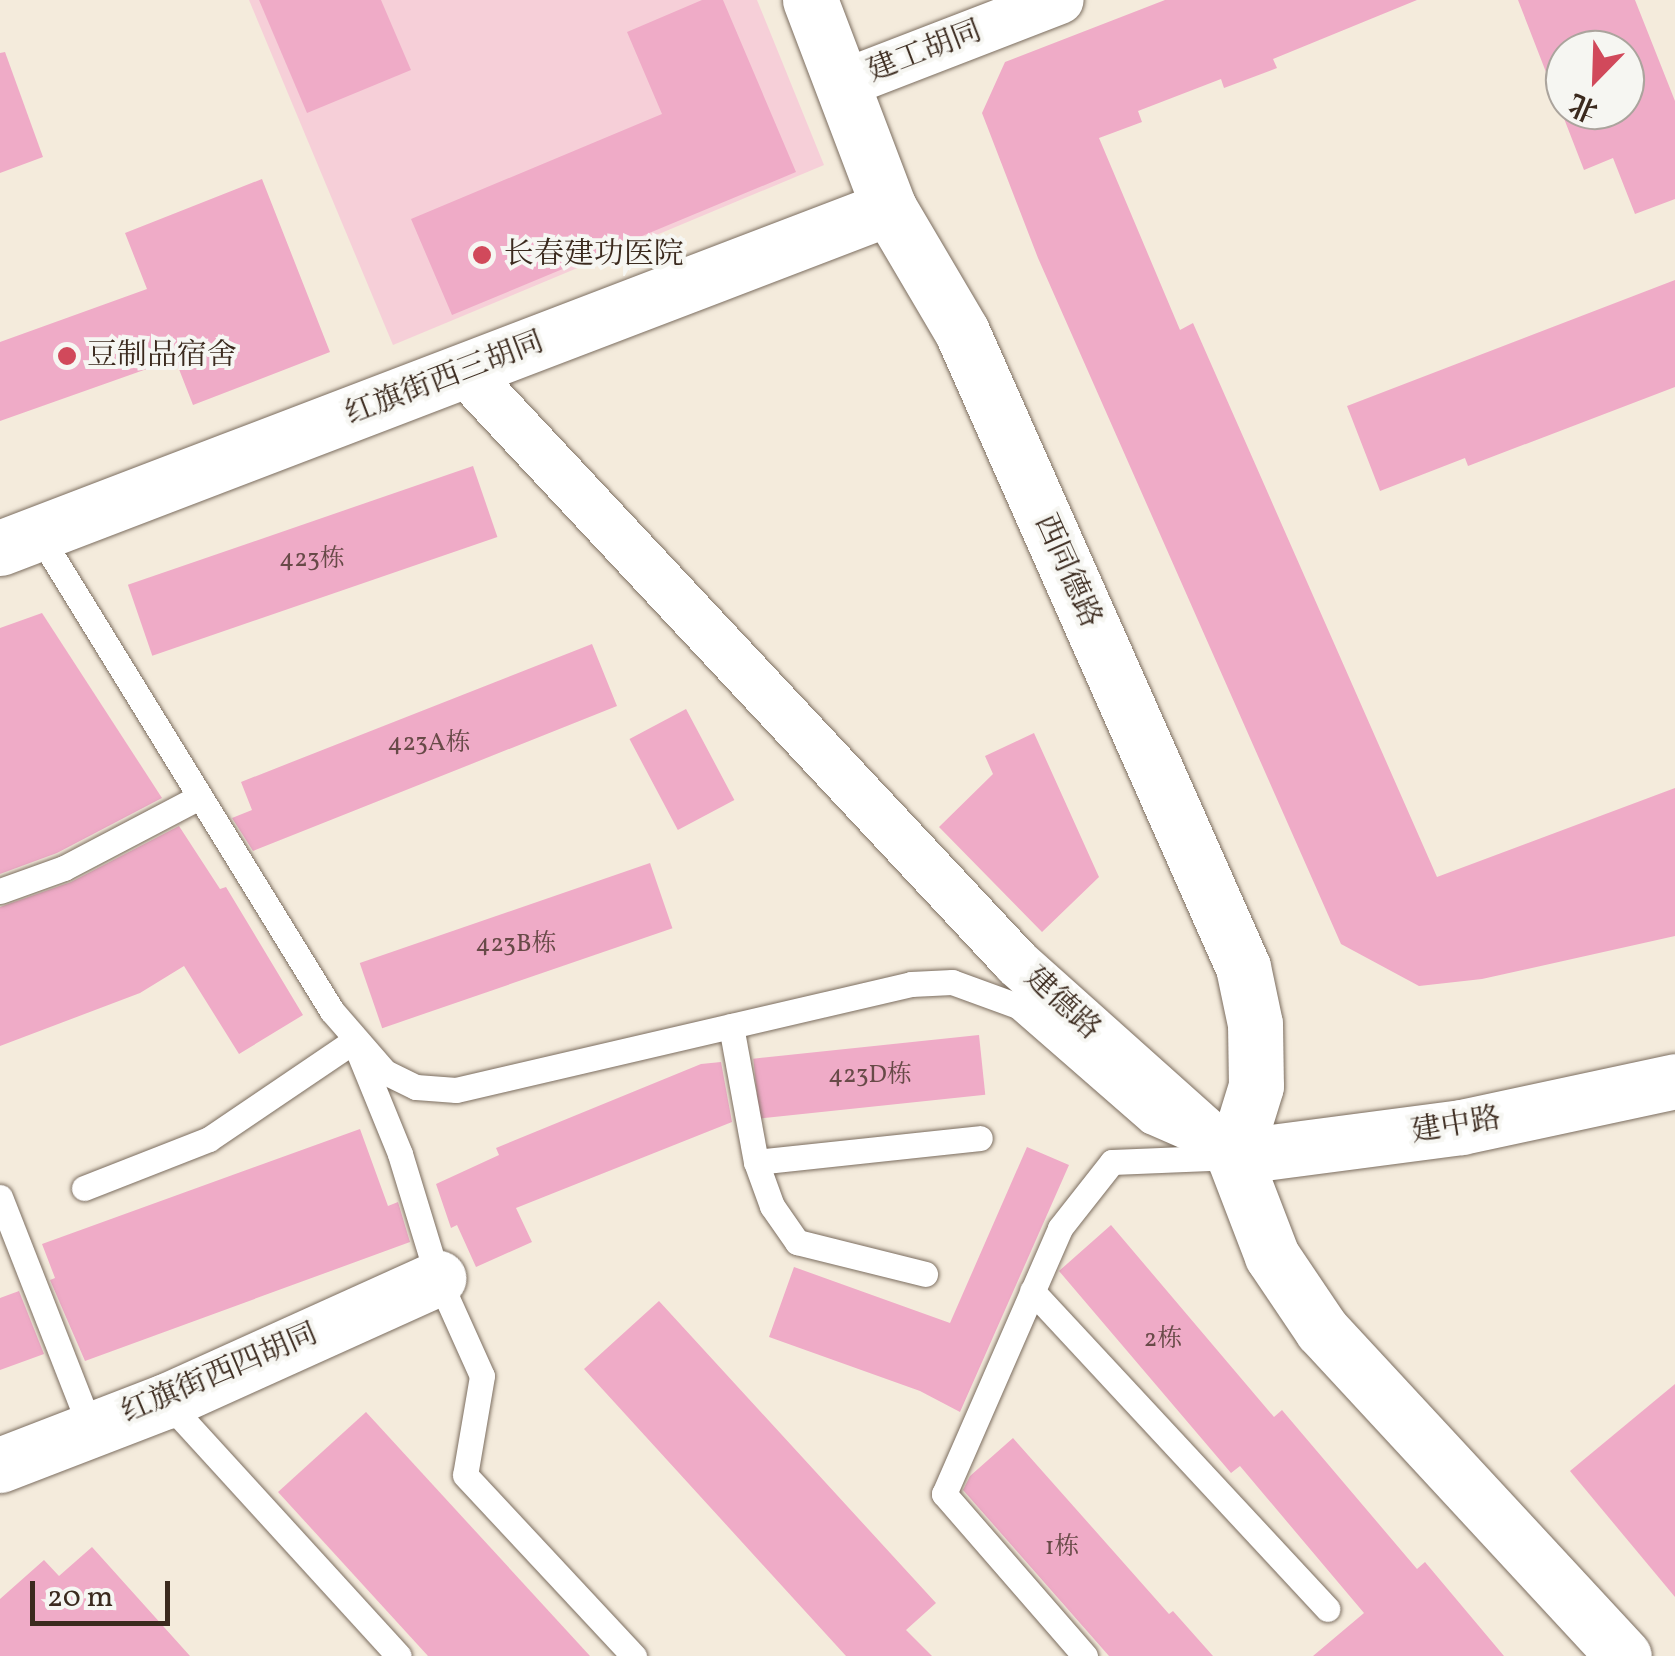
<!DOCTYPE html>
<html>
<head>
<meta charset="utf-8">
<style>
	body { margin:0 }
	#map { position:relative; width:1675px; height:1656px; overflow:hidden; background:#f4ebdc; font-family:Vollkorn,"Noto Serif SC",serif }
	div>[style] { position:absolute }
	.built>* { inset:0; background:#f6cfd8 }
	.building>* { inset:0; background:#efabc7; transform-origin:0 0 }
	.roads { filter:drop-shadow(0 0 2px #7c6e60) drop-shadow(0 0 2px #7c6e60) }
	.service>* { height:25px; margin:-12.5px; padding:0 12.5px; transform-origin:12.5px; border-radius:12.5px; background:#fff }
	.minor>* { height:48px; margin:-24px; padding:0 24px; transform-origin:24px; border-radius:24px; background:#fff }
	.tertiary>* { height:55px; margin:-27.5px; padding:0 27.5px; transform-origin:27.5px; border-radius:27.5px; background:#fff }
	.dots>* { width:28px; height:28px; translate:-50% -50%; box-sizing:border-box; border:5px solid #f6f6f2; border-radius:50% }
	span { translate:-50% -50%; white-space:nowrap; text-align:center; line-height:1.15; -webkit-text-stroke:8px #f6f6f2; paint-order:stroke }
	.number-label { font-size:25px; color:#684a48 }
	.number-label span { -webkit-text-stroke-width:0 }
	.street-label { font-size:30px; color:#3b2a1e }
	.poi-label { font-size:30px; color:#3b2a1e }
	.left { translate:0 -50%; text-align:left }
	.north { position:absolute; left:1545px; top:30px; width:100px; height:100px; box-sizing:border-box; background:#f6f6f2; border:2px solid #aba49d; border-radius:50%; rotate:203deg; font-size:28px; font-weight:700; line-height:40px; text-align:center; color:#3b2a1e }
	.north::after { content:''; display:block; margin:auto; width:35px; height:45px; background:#d1495b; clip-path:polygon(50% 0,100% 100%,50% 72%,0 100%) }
	.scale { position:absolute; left:30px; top:1581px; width:140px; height:45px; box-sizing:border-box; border:5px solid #3b2a1e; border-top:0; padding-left:12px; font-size:30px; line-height:35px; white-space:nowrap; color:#3b2a1e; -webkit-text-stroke:8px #f6f6f2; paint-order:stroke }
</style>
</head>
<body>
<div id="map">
	<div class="built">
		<div style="clip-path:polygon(249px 0,757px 0,824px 165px,393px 345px)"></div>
	</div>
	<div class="building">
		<div style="clip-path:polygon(259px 0,381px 0,411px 70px,307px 113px)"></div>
		<div style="clip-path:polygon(702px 0,723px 0,796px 172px,452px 315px,411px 219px,662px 114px,627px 32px)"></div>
		<div style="clip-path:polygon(1165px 0,1417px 0,1273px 59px,1277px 68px,1224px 88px,1221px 79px,1138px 111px,1142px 122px,1099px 138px,1180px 330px,1193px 323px,1437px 877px,1675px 788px,1675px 936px,1482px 979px,1419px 986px,1341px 944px,1038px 258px,982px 113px,1005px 62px)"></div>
		<div style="clip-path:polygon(evenodd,1518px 0,1635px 0,1675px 101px,1675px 199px,1635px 214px,1613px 158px,1584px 170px,1518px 0,1565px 50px,1625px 50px,1625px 110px,1565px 110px,1565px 50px)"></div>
		<div style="clip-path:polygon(5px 52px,43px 157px,0 173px,0 53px)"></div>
		<div style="clip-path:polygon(262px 179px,330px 352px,193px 405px,175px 359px,0 421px,0 342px,147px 289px,125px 233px)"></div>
		<div style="clip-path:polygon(1675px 280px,1675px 387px,1468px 466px,1465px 458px,1380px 491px,1347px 406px)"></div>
		<div style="left:473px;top:466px;width:75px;height:365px;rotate:71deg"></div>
		<div style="clip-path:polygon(42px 613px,162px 798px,57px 853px,0 874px,0 628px)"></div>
		<div style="clip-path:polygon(592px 644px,617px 706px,253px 851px,232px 818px,252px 810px,241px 782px)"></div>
		<div style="left:686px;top:709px;width:103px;height:64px;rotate:62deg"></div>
		<div style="clip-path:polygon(1034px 733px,1099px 877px,1042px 932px,939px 827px,993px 774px,985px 756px)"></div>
		<div style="clip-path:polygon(179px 826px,220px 889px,226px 887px,303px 1015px,239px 1054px,184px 966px,140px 993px,0 1046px,0 907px,71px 882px)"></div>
		<div style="left:650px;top:863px;width:69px;height:307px;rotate:71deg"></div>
		<div style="left:979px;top:1035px;width:60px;height:227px;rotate:84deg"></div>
		<div style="clip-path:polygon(721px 1062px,732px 1122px,516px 1208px,532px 1242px,476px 1267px,457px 1225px,451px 1228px,436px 1184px,499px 1155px,496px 1148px,701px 1064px)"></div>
		<div style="clip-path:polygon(360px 1129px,388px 1206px,398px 1202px,410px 1242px,85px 1361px,50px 1280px,55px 1278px,42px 1244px)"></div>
		<div style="clip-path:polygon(1027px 1147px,1069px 1165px,960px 1412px,920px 1391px,769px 1337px,794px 1267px,950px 1323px)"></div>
		<div style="clip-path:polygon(1111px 1225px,1274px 1417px,1282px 1410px,1417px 1569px,1425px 1562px,1504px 1656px,1313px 1656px,1364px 1613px,1240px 1466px,1231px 1473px,1059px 1271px)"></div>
		<div style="clip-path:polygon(19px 1291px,44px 1354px,0 1370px,0 1298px)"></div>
		<div style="clip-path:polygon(659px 1301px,936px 1603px,906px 1630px,932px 1656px,846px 1656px,584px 1369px)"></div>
		<div style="clip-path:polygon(1675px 1384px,1675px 1597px,1570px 1471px)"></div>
		<div style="clip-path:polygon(366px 1412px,590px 1656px,428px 1656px,278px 1492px)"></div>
		<div style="clip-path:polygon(1013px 1438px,1169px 1614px,1173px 1611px,1213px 1656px,1109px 1656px,963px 1490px,970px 1476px)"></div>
		<div style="clip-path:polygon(92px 1547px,190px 1656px,0 1656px,0 1599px,44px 1560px,59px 1576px)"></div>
	</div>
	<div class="roads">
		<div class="service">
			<div style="left:38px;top:533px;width:561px;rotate:58.41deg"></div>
			<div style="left:332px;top:1011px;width:81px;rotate:49deg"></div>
			<div style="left:385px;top:1072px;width:34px;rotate:26deg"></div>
			<div style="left:416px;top:1087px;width:40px;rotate:4.3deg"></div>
			<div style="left:456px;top:1090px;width:467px;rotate:-13.1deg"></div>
			<div style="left:911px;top:984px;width:41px;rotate:-2.8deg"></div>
			<div style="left:952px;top:982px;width:70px;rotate:20deg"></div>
			<div style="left:1018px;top:1006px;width:175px;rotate:41.1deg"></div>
			<div style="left:1150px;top:1121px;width:50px;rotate:23.5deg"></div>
			<div style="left:0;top:891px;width:68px;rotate:-19.8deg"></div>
			<div style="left:64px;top:868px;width:153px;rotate:-27.7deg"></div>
			<div style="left:731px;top:1026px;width:138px;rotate:79.6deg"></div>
			<div style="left:756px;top:1162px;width:225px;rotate:-6.1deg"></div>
			<div style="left:756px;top:1162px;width:47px;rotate:70deg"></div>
			<div style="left:772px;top:1206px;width:44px;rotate:55.2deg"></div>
			<div style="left:797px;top:1242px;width:132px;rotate:14deg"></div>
			<div style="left:84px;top:1188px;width:134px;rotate:-21.4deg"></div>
			<div style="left:209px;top:1139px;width:175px;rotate:-34.1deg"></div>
			<div style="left:354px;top:1041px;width:122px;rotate:67.8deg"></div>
			<div style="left:400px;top:1154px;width:130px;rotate:73deg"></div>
			<div style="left:438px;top:1278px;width:107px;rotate:65.8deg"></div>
			<div style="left:482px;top:1376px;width:100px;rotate:99.7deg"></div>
			<div style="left:465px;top:1475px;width:248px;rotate:47deg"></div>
			<div style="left:0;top:1197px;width:247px;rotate:68.6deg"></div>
			<div style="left:1032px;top:1291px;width:434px;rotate:47.1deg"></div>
			<div style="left:166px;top:1401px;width:345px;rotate:47.6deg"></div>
			<div style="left:1085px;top:1656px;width:215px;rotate:-131deg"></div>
			<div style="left:944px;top:1494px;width:290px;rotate:-66.4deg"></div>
			<div style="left:1060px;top:1228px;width:84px;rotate:-51.8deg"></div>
			<div style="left:1112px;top:1162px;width:122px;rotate:-2.3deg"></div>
		</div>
		<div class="minor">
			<div style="left:845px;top:83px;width:230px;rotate:-21.1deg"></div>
			<div style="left:465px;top:372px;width:809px;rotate:46.95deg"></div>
			<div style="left:1017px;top:963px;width:291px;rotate:41.8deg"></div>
		</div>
		<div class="tertiary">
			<div style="left:810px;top:0;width:222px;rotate:69.2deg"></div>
			<div style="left:889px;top:208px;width:144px;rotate:59.5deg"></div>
			<div style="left:962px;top:332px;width:694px;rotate:66.13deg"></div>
			<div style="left:1243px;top:967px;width:58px;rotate:78.1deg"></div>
			<div style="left:1255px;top:1024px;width:62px;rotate:89.1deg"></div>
			<div style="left:1256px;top:1086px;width:74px;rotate:107.2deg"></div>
			<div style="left:0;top:548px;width:952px;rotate:-20.93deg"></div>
			<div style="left:1234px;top:1157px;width:106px;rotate:69deg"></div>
			<div style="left:1272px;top:1256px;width:89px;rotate:56deg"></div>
			<div style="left:1322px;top:1330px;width:444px;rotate:47.2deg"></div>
			<div style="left:1234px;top:1157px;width:229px;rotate:-7.5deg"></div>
			<div style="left:1461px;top:1127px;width:219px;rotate:-12.1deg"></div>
			<div style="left:0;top:1465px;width:178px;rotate:-21.1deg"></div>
			<div style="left:166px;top:1401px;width:299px;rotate:-24.3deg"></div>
		</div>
	</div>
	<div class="dots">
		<div style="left:482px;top:255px;background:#d1495b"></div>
		<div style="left:67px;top:356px;background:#d1495b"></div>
	</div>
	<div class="number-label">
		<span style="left:312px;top:560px">423栋</span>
		<span style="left:429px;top:744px">423A栋</span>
		<span style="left:516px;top:945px">423B栋</span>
		<span style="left:870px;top:1076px">423D栋</span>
		<span style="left:1163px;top:1340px">2栋</span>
		<span style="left:1062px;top:1548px">1栋</span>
	</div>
	<div class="street-label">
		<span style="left:925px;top:52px;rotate:-21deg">建工胡同</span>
		<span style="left:445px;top:379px;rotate:-21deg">红旗街西三胡同</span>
		<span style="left:1067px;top:571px;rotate:66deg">西同德路</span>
		<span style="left:1062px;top:1004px;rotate:43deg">建德路</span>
		<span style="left:1456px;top:1126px;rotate:-9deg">建中路</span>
		<span style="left:220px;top:1374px;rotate:-23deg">红旗街西四胡同</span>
	</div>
	<div class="poi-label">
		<span class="left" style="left:504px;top:255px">长春建功医院</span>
		<span class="left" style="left:87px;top:356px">豆制品宿舍</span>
	</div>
	<div class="north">北</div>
	<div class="scale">20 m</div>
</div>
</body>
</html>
